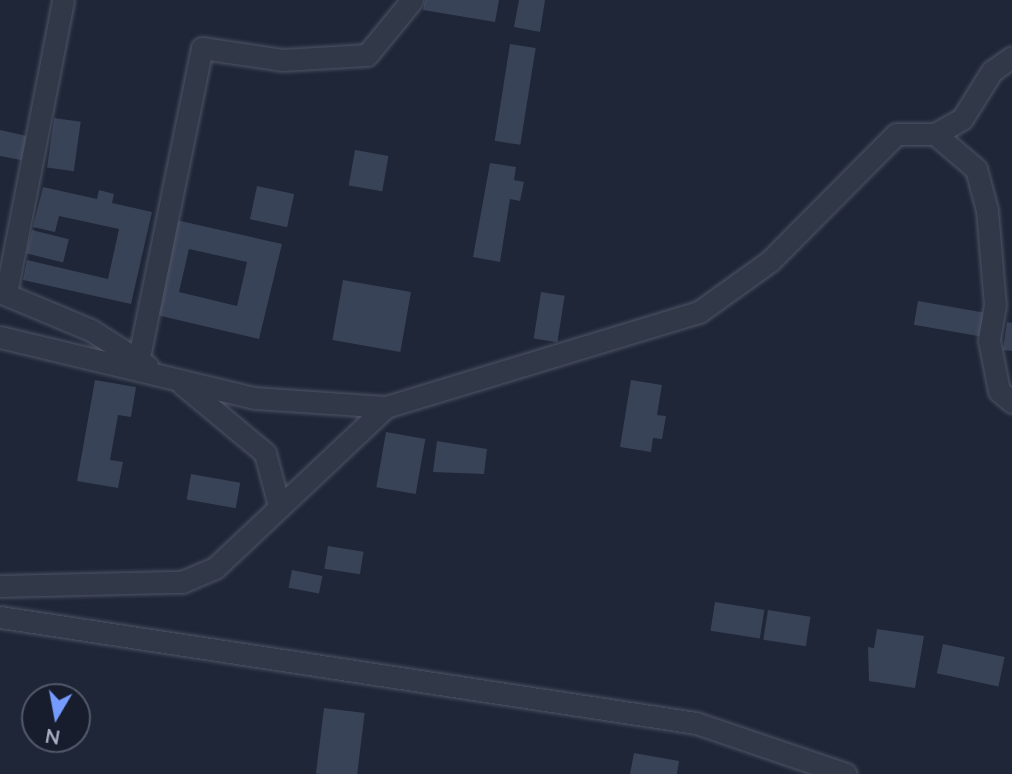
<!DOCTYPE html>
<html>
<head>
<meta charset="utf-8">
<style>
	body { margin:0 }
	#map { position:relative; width:1012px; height:774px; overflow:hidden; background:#1e2637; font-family:Lato,sans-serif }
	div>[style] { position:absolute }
	.building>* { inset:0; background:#394358; transform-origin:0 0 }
	.roads { filter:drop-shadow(0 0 2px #4f5566) drop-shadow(0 0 2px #4f5566) }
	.street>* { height:21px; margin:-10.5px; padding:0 10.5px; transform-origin:10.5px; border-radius:10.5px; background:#313848 }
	span { translate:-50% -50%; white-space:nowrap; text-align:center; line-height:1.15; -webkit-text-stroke:5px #171d2c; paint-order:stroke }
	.north { position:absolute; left:21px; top:683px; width:70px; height:70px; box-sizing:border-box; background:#171d2c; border:2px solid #525969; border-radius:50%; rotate:190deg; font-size:19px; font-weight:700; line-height:28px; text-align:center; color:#abb2c5 }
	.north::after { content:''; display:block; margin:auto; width:24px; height:32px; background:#769bff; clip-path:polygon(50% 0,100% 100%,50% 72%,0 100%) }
</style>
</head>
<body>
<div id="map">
	<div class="building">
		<div style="clip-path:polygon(425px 0,499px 0,495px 22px,423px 10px)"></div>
		<div style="clip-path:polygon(519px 0,545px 0,540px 32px,514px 27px)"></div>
		<div style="left:510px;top:44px;width:26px;height:98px;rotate:9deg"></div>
		<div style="left:54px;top:118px;width:27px;height:50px;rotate:8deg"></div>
		<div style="clip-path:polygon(0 130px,36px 138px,31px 162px,0 156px)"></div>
		<div style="left:355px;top:150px;width:34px;height:36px;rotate:10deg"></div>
		<div style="clip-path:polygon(490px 163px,516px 167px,514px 180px,524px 182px,520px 201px,510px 199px,500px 262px,473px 257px)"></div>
		<div style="left:257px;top:186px;width:38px;height:34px;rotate:12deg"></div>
		<div style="clip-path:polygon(43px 187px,97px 199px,99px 190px,114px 194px,112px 203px,152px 212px,131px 304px,23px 280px,27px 260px,108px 279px,119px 229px,59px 216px,55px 232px,33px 227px)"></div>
		<div style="clip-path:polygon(evenodd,167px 218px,282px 244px,259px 339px,144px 312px,167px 218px,189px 249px,247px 262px,237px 306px,179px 292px,189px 249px)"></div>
		<div style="left:32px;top:230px;width:38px;height:24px;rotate:14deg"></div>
		<div style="left:343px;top:280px;width:69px;height:61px;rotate:10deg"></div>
		<div style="left:541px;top:292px;width:24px;height:47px;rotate:9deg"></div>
		<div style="left:918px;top:301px;width:68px;height:24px;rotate:10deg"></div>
		<div style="clip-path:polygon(1007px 322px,1012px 323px,1012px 351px,1003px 350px)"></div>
		<div style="clip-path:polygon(95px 380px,136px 387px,131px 417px,118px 415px,110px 460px,123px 462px,118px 488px,77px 481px)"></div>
		<div style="clip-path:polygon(631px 380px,662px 385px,657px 415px,666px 416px,662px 439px,653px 438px,651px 452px,620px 447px)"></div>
		<div style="left:386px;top:432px;width:40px;height:56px;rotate:10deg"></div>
		<div style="clip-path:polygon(437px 441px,487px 449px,484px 474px,433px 472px)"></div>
		<div style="left:191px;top:474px;width:50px;height:26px;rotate:10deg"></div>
		<div style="left:328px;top:546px;width:36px;height:23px;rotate:9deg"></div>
		<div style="left:292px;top:570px;width:31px;height:18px;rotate:11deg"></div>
		<div style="left:715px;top:602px;width:50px;height:29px;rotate:9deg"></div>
		<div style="left:768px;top:610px;width:43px;height:30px;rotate:9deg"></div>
		<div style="clip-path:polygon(877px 629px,924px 636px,915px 688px,869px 681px,868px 647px,874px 648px)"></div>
		<div style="left:943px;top:644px;width:63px;height:30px;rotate:12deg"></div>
		<div style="left:324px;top:708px;width:41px;height:66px;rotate:7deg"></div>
		<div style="clip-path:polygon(634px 753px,679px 761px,677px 774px,630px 774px)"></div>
	</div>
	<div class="roads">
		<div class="street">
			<div style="left:935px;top:134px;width:31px;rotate:-29deg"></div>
			<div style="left:962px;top:119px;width:57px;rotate:-58deg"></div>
			<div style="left:992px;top:71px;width:24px;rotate:-35deg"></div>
			<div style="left:0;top:292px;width:99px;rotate:22.7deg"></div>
			<div style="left:91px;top:330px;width:67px;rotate:32.7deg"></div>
			<div style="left:6px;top:294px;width:299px;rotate:-79deg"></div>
			<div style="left:0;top:337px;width:262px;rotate:13.5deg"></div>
			<div style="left:255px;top:398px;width:131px;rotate:3.9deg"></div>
			<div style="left:386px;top:407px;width:327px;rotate:-16.9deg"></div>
			<div style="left:699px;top:312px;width:87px;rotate:-35.7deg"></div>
			<div style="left:770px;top:261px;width:179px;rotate:-45.2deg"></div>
			<div style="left:896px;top:134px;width:39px"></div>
			<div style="left:935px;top:134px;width:54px;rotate:40.5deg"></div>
			<div style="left:976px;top:169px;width:42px;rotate:75deg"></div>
			<div style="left:987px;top:210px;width:95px;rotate:85.2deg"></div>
			<div style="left:995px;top:305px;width:36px;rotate:100deg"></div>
			<div style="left:989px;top:340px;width:52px;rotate:78.9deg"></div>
			<div style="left:999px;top:391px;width:17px;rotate:40deg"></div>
			<div style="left:138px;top:362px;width:320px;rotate:-78.5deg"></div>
			<div style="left:202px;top:48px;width:81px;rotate:8.5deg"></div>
			<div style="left:282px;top:60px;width:85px;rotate:-3.4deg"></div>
			<div style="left:367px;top:55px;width:71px;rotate:-50.7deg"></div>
			<div style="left:182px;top:384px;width:108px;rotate:39.7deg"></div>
			<div style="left:265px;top:453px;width:55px;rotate:75.2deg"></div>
			<div style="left:0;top:586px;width:182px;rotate:-1.3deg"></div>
			<div style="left:182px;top:582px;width:36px;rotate:-23deg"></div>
			<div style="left:215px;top:568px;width:235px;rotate:-43.3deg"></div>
			<div style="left:0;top:617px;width:704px;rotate:8.66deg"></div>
			<div style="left:696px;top:723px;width:158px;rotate:18.8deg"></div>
		</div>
	</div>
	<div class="north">N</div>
</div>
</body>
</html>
